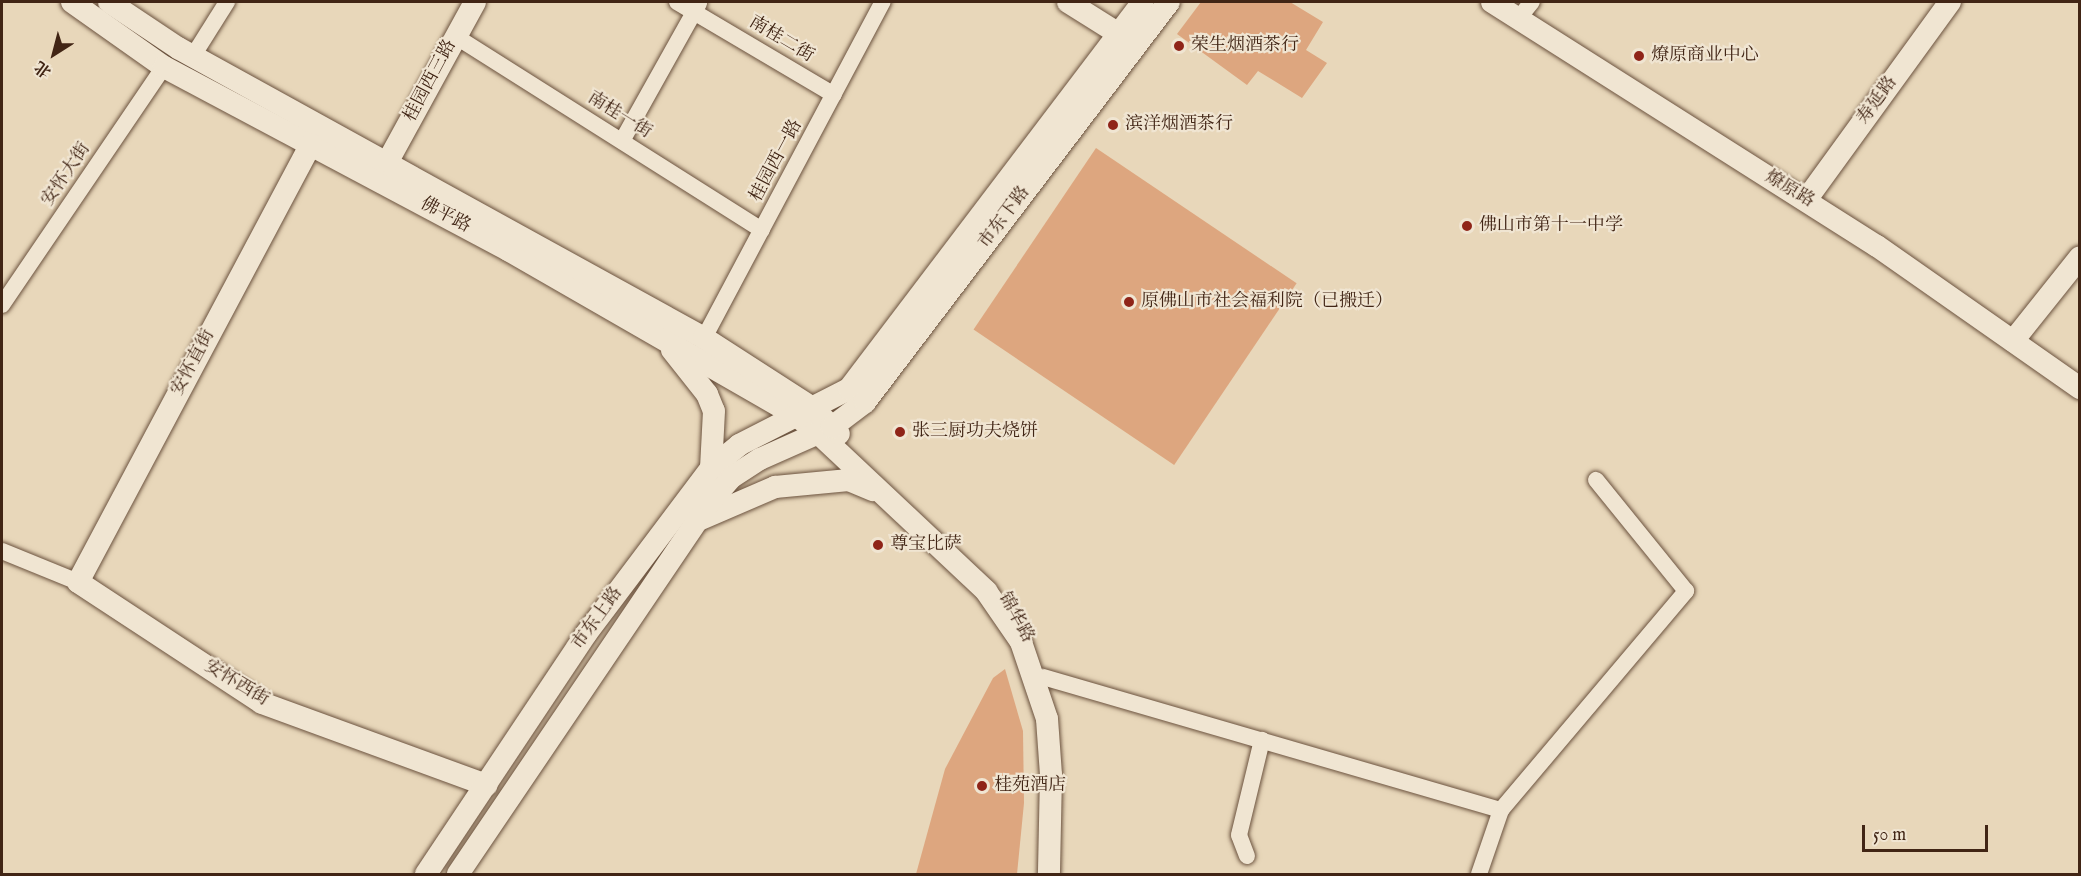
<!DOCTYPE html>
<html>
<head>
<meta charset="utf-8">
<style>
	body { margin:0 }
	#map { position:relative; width:2081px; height:876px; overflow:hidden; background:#e8d7ba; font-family:"IM FELL English","Noto Serif SC",serif }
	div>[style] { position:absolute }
	.building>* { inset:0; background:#dda67f; transform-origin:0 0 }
	.roads { filter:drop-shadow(0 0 2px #6b523e) drop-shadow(0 0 2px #6b523e) }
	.street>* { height:16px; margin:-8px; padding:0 8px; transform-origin:8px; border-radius:8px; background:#f0e5d2 }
	.secondary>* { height:22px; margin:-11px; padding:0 11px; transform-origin:11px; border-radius:11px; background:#f0e5d2 }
	.dots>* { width:16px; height:16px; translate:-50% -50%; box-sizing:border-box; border:3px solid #f0e5d2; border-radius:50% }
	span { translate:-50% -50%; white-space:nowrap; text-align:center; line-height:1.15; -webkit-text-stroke:4.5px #f0e5d2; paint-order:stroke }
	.street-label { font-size:18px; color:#412515 }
	.poi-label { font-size:18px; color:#412515 }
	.left { translate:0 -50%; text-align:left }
	.frame { position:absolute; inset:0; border:3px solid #412515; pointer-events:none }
	.north { position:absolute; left:24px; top:24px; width:60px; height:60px; -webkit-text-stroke:4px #f0e5d2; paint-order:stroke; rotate:216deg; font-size:16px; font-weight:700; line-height:24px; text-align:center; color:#412515 }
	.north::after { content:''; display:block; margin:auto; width:21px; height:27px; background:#412515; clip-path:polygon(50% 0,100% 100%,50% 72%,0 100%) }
	.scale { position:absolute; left:1862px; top:825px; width:126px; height:27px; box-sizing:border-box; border:3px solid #412515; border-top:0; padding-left:8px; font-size:18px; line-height:21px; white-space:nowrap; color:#412515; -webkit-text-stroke:4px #f0e5d2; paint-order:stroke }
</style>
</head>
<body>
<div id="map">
	<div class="building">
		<div style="clip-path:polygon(1201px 2px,1290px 2px,1323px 22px,1306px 50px,1327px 63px,1302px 98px,1258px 71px,1247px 85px,1177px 34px)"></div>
		<div style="left:1096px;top:148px;width:242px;height:219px;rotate:34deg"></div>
		<div style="clip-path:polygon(1005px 669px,1023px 731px,1024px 803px,1017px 874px,916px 874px,945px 769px,993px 678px)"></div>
	</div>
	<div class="roads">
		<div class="street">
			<div style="left:677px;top:2px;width:182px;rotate:30.6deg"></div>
			<div style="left:1518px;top:19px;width:22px;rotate:-51deg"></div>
			<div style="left:455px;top:36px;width:363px;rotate:32.3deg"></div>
			<div style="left:193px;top:56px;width:64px;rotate:-57.8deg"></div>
			<div style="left:622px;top:141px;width:158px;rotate:-60.8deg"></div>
			<div style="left:2px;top:305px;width:288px;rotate:-55.8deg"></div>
			<div style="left:704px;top:338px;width:381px;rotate:-62deg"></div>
			<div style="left:2px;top:551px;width:82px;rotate:22.2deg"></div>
			<div style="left:1043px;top:677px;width:477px;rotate:16.2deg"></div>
			<div style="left:1247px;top:856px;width:22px;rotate:-111deg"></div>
			<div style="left:1239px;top:835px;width:98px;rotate:-76.4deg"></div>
			<div style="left:1479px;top:874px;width:68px;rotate:-71deg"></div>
			<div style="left:1501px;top:810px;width:287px;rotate:-49.8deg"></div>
			<div style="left:1686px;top:591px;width:143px;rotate:-129deg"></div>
		</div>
		<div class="secondary">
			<div style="left:72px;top:2px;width:113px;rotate:35.2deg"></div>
			<div style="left:164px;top:67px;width:390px;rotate:28deg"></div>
			<div style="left:508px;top:250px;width:335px;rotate:29.9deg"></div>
			<div style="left:798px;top:417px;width:26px;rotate:39deg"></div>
			<div style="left:818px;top:433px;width:231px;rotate:43.2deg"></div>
			<div style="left:986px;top:591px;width:62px;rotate:55.5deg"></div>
			<div style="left:1021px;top:642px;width:81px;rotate:71.3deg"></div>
			<div style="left:1047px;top:719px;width:56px;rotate:85.9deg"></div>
			<div style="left:1051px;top:775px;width:99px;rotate:91.2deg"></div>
			<div style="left:109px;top:2px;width:83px;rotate:33.7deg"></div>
			<div style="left:178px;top:48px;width:601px;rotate:28.87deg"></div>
			<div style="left:704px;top:338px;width:131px;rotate:32.8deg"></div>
			<div style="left:814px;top:409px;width:35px;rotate:45deg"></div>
			<div style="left:1068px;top:2px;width:60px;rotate:32.1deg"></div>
			<div style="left:1492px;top:2px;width:456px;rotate:32.4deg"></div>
			<div style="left:1877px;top:246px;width:248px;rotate:35deg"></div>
			<div style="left:311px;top:144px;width:496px;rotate:118deg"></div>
			<div style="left:78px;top:582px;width:220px;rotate:33.3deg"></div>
			<div style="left:262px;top:703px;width:239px;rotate:20.1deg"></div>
			<div style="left:388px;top:161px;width:181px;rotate:-61.3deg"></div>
			<div style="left:1806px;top:200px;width:245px;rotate:-54deg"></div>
			<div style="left:2013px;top:341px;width:107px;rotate:-51.4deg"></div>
			<div style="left:672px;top:350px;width:56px;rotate:51.5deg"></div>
			<div style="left:707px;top:394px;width:18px;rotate:68deg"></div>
			<div style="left:714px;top:411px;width:57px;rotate:93deg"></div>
			<div style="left:701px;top:519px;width:81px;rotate:-23.4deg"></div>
			<div style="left:775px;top:487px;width:74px;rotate:-5.4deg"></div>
			<div style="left:849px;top:480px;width:26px;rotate:23deg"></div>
			<div style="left:426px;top:874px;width:288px;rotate:-56.3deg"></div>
			<div style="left:586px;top:634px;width:208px;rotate:-53deg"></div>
			<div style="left:711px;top:468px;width:36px;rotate:-39deg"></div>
			<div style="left:739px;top:445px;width:123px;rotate:-27deg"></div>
			<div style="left:849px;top:389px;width:486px;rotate:-52.8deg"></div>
			<div style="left:458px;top:874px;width:449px;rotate:-55.9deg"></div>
			<div style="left:710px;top:502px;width:33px;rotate:-49deg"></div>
			<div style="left:732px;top:477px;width:33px;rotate:-33deg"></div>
			<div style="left:760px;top:459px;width:79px;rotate:-24deg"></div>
			<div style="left:832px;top:427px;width:41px;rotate:-37.1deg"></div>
			<div style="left:865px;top:402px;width:502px;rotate:-52.77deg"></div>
		</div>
	</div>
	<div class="dots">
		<div style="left:1179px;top:46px;background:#8f2418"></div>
		<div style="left:1639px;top:56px;background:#8f2418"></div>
		<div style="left:1113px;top:125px;background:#8f2418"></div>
		<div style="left:1467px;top:226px;background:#8f2418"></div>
		<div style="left:1129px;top:302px;background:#8f2418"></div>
		<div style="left:900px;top:432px;background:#8f2418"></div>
		<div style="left:878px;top:545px;background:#8f2418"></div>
		<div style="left:982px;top:786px;background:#8f2418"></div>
	</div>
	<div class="street-label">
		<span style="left:781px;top:40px;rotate:31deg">南桂二街</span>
		<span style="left:431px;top:81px;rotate:-62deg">桂园西三路</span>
		<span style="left:1878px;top:101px;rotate:-54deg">寿延路</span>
		<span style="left:619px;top:116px;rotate:32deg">南桂一街</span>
		<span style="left:777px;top:161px;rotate:-62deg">桂园西一路</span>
		<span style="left:67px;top:175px;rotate:-56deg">安怀大街</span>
		<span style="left:1789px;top:190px;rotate:31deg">燎原路</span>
		<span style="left:445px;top:216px;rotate:28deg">佛平路</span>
		<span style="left:1005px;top:218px;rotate:-53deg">市东下路</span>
		<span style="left:194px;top:363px;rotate:-62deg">安怀直街</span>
		<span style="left:1015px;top:618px;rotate:61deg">锦华路</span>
		<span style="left:598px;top:619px;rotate:-54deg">市东上路</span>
		<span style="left:236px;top:684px;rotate:31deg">安怀西街</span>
	</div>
	<div class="poi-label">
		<span class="left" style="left:1191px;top:46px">荣生烟酒茶行</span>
		<span class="left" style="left:1651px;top:56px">燎原商业中心</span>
		<span class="left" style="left:1125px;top:125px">滨洋烟酒茶行</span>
		<span class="left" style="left:1479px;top:226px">佛山市第十一中学</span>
		<span class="left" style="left:1141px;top:302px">原佛山市社会福利院（已搬迁）</span>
		<span class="left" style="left:912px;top:432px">张三厨功夫烧饼</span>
		<span class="left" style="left:890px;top:545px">尊宝比萨</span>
		<span class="left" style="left:994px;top:786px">桂苑酒店</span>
	</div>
	<div class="frame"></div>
	<div class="north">北</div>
	<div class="scale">50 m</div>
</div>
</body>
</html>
